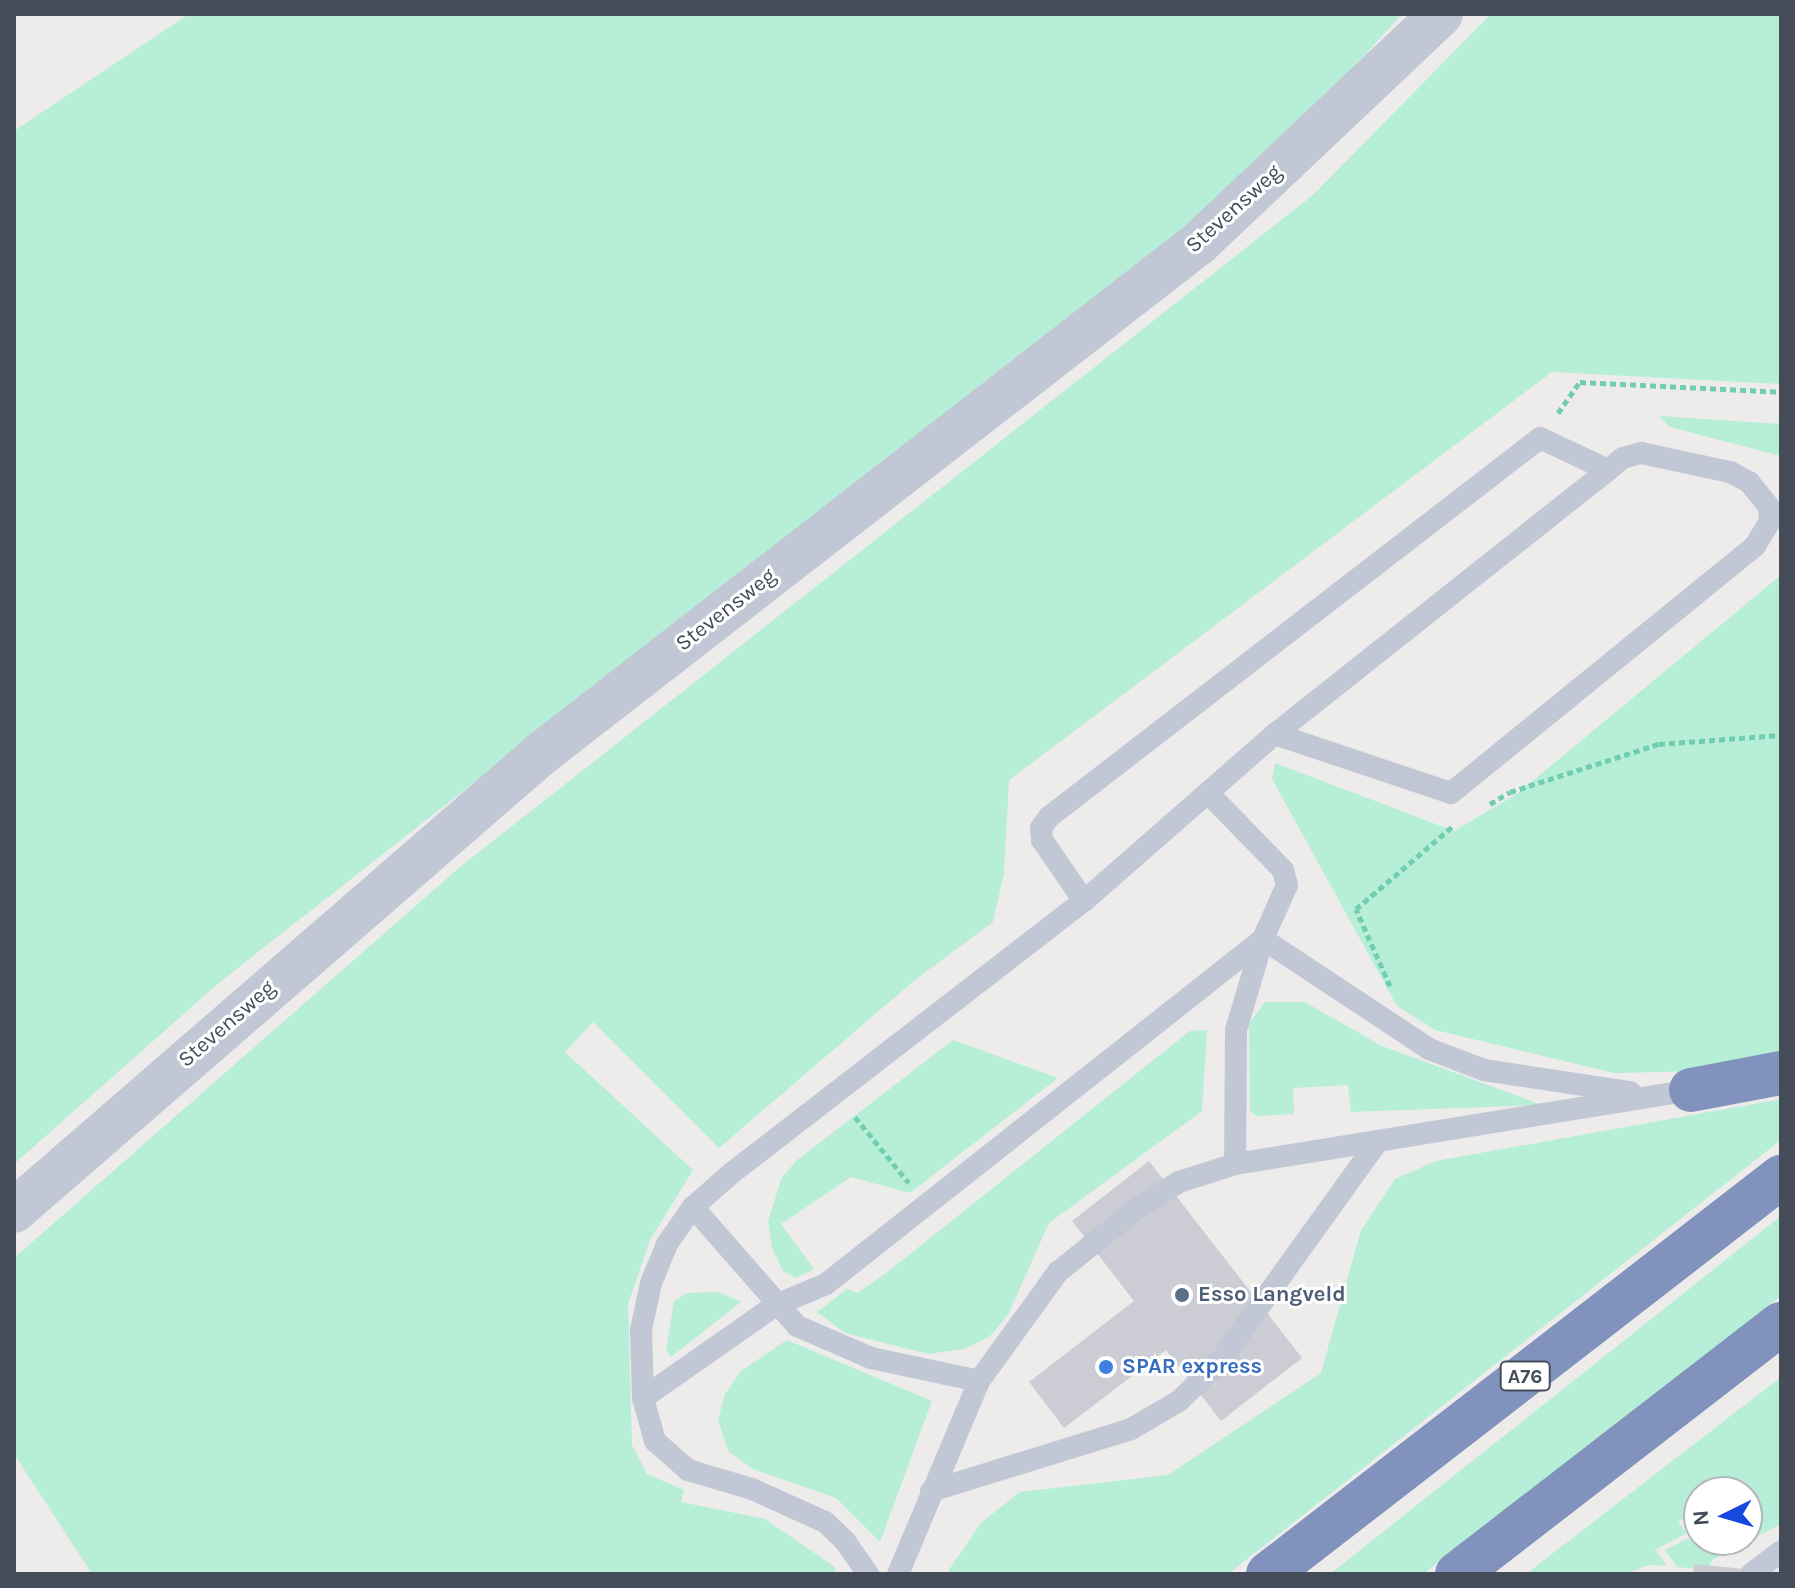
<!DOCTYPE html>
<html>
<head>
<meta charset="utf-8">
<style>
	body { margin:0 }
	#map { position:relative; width:1795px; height:1588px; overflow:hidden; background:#eeeceb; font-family:Karla,sans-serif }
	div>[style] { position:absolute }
	.green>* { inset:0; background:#b7eed7 }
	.building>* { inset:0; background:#cbccd4 }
	.path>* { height:5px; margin-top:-2.5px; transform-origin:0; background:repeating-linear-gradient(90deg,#6fcdb0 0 6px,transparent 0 10px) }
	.service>* { height:22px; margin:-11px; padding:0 11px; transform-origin:11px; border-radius:11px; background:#c1c7d4 }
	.tertiary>* { height:44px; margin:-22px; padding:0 22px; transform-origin:22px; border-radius:22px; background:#c1c7d4 }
	.motorway>* { height:44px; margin:-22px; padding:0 22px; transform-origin:22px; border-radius:22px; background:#8193bc }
	.dots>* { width:22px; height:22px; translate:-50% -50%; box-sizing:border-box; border:4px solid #fff; border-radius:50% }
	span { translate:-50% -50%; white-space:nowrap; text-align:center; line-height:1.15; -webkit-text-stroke:6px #fff; paint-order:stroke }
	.shield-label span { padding:2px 6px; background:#fff; border:2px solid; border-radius:6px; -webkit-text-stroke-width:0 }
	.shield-label { font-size:20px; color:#444b59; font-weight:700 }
	.street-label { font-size:22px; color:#444b59 }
	.service-label { font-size:22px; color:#4e5e75; font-weight:700 }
	.left { translate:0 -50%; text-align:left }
	.shop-label { font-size:22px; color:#366cbe; font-weight:700 }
	.frame { position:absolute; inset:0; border:16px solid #444b59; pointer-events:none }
	.north { position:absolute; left:1683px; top:1476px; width:80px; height:80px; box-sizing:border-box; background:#fff; border:2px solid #b4b7bd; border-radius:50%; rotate:265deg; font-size:22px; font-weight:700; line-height:32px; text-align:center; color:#444b59 }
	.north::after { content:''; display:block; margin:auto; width:28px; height:36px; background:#1647de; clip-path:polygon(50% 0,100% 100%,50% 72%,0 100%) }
</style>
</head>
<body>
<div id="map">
	<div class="green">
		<div style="clip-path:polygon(189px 14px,1402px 14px,1295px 132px,1141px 266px,1015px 358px,220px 982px,14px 1164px,14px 131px)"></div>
		<div style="clip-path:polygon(1491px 14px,1781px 14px,1781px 384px,1552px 372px,1009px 780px,1004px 873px,993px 922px,915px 980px,719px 1148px,593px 1022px,565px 1052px,693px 1170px,650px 1240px,628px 1304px,632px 1445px,647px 1474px,684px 1490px,681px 1502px,765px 1519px,835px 1567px,836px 1574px,92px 1574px,14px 1454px,14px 1258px,460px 867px,1313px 195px)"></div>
		<div style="clip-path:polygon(1659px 416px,1781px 424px,1781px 456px,1670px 427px)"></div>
		<div style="clip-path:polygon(1781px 575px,1781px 1059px,1710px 1071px,1614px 1073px,1435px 1030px,1397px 1006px,1272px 779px,1275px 763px,1454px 831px,1517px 794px)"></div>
		<div style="clip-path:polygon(1265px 1002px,1305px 1002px,1382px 1046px,1542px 1105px,1351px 1112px,1348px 1085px,1293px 1088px,1294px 1114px,1256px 1116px,1250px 1110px,1249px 1024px)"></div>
		<div style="clip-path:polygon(1207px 1030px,1202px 1111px,1049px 1223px,1008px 1315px,989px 1337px,964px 1349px,928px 1354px,845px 1333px,817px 1312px,847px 1289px,858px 1293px,886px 1273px,1190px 1031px)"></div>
		<div style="clip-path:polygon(953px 1040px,1058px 1078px,910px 1193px,851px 1177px,781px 1224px,814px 1269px,796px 1278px,783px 1271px,772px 1248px,768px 1221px,782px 1177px,796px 1161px)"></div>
		<div style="clip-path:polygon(1781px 1099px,1781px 1140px,1228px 1574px,946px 1574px,981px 1523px,1020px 1492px,1168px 1475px,1321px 1373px,1361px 1230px,1395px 1179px,1436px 1161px)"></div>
		<div style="clip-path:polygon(1781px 1216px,1781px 1296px,1423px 1574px,1330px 1574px)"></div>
		<div style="clip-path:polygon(719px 1292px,741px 1302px,671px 1357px,666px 1350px,674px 1301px,687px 1293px)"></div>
		<div style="clip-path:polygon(787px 1340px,932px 1401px,880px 1542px,836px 1498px,753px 1469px,728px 1451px,718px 1420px,725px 1394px,741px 1371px)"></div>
		<div style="clip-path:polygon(1781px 1377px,1781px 1524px,1712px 1560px,1708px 1570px,1677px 1567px,1665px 1550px,1699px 1533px,1699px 1540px,1747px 1540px,1747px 1492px,1736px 1481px,1720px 1492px,1699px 1492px,1699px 1507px,1678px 1522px,1687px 1533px,1655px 1550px,1667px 1566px,1648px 1565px,1626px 1574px,1526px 1574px)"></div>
	</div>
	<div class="building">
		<div style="clip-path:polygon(1149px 1161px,1302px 1358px,1221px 1421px,1166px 1350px,1064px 1428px,1029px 1382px,1134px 1301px,1072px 1221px)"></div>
		<div style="clip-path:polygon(1694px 1564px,1775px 1572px,1775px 1574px,1693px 1574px)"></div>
	</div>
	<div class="path">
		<div style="left:1558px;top:413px;width:38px;rotate:-55deg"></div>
		<div style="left:1580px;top:382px;width:201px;rotate:2.8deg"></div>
		<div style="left:1490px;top:804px;width:23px;rotate:-31deg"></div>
		<div style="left:1510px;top:792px;width:157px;rotate:-17.9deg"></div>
		<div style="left:1659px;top:744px;width:122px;rotate:-4.2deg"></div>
		<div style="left:1390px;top:986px;width:84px;rotate:-113.8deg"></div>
		<div style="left:1356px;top:909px;width:129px;rotate:-40.6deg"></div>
		<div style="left:855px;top:1117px;width:85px;rotate:50.7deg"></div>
	</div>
	<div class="service">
		<div style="left:1209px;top:794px;width:106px;rotate:45.8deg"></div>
		<div style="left:1283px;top:870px;width:16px;rotate:75deg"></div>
		<div style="left:1287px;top:885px;width:59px;rotate:114deg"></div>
		<div style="left:1263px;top:939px;width:95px;rotate:106.5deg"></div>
		<div style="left:1236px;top:1030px;width:134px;rotate:90.4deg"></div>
		<div style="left:1084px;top:901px;width:74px;rotate:-124.5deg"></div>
		<div style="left:1042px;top:840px;width:12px;rotate:-95deg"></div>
		<div style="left:1041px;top:828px;width:14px;rotate:-54deg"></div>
		<div style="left:1049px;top:817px;width:620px;rotate:-37.66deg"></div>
		<div style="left:1540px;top:438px;width:75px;rotate:25.2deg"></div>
		<div style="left:1608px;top:470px;width:19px;rotate:-39deg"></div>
		<div style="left:1623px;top:458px;width:19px;rotate:-16deg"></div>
		<div style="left:1641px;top:453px;width:91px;rotate:12.1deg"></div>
		<div style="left:1730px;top:472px;width:21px;rotate:28deg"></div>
		<div style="left:1749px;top:482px;width:32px;rotate:51deg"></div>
		<div style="left:1769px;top:507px;width:14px;rotate:86deg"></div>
		<div style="left:1770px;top:521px;width:29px;rotate:121deg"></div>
		<div style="left:1755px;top:546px;width:392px;rotate:140.9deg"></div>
		<div style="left:1451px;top:793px;width:186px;rotate:-161.5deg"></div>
		<div style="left:1263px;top:939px;width:199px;rotate:33.5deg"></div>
		<div style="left:1429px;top:1049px;width:59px;rotate:20.9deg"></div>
		<div style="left:1484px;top:1070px;width:148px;rotate:8.6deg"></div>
		<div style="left:693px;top:1207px;width:158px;rotate:48.8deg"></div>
		<div style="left:797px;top:1326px;width:81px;rotate:23.4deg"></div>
		<div style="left:871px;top:1358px;width:110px;rotate:12deg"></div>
		<div style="left:643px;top:1398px;width:162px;rotate:-35deg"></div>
		<div style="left:776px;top:1305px;width:54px;rotate:-22.8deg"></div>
		<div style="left:826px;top:1284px;width:557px;rotate:-38.29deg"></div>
		<div style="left:931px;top:1491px;width:209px;rotate:-17.2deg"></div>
		<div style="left:1131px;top:1429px;width:56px;rotate:-30.3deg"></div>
		<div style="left:1179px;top:1401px;width:57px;rotate:-44.3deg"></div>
		<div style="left:1220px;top:1361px;width:271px;rotate:-54.3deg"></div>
		<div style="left:868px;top:1574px;width:39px;rotate:-125deg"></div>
		<div style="left:846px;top:1542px;width:29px;rotate:-136deg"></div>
		<div style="left:825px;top:1522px;width:80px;rotate:-155.7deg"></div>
		<div style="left:752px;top:1489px;width:67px;rotate:-163.5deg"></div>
		<div style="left:688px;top:1470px;width:44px;rotate:-138.7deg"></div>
		<div style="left:655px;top:1441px;width:45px;rotate:-105.6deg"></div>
		<div style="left:643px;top:1398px;width:68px;rotate:-91.7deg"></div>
		<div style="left:641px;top:1330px;width:48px;rotate:-78deg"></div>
		<div style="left:651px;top:1283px;width:42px;rotate:-67.7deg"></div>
		<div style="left:667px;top:1244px;width:45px;rotate:-54.9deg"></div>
		<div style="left:693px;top:1207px;width:53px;rotate:-41.2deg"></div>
		<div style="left:733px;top:1172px;width:443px;rotate:-37.7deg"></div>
		<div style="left:1084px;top:901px;width:254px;rotate:-41.2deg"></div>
		<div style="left:1275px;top:734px;width:425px;rotate:-38.4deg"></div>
		<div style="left:898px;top:1574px;width:209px;rotate:-67.2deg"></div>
		<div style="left:979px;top:1381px;width:135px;rotate:-54.1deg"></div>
		<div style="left:1058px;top:1272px;width:100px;rotate:-38.9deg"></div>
		<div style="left:1136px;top:1209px;width:51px;rotate:-32.1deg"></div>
		<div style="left:1179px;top:1182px;width:59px;rotate:-17.8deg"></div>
		<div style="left:1235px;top:1164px;width:462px;rotate:-9.2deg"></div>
		<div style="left:1751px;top:1574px;width:38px;rotate:-37deg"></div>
	</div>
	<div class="tertiary">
		<div style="left:14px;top:1211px;width:699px;rotate:-40.94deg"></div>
		<div style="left:542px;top:753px;width:832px;rotate:-37.82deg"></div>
		<div style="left:1199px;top:243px;width:333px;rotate:-43.4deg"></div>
	</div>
	<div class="motorway">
		<div style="left:1691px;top:1090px;width:92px;rotate:-10.7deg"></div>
		<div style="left:1268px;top:1574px;width:649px;rotate:-37.74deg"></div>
		<div style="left:1457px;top:1574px;width:409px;rotate:-37.7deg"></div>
	</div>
	<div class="dots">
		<div style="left:1182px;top:1295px;background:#5c6f8a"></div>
		<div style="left:1106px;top:1367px;background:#3f7fe0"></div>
	</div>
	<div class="shield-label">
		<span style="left:1525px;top:1376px">A76</span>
	</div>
	<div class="street-label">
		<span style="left:1234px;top:209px;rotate:-42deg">Stevensweg</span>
		<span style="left:726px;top:610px;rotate:-38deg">Stevensweg</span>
		<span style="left:227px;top:1024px;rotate:-41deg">Stevensweg</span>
	</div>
	<div class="service-label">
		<span class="left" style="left:1198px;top:1295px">Esso Langveld</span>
	</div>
	<div class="shop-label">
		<span class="left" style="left:1122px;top:1367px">SPAR express</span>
	</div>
	<div class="frame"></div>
	<div class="north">N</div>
</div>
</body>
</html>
